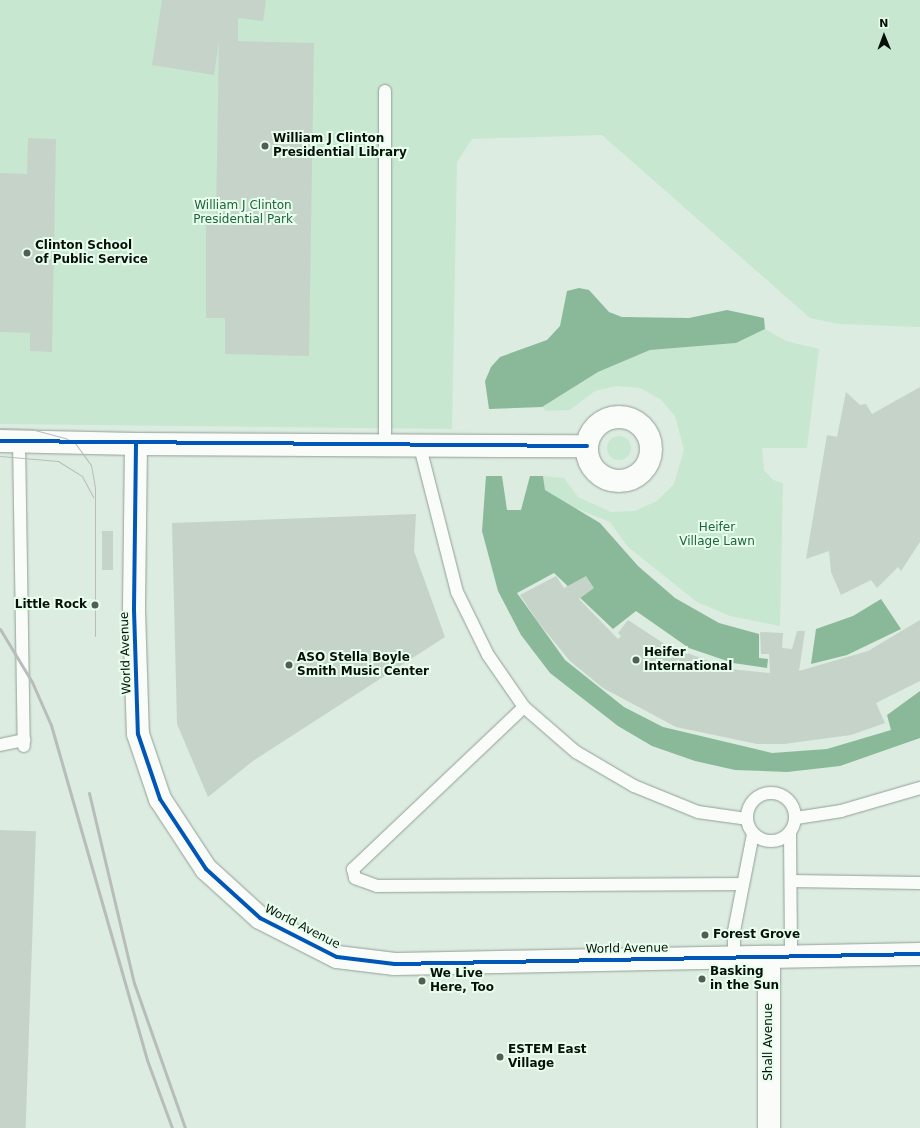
<!DOCTYPE html>
<html>
<head>
<meta charset="utf-8">
<style>
	body { margin:0 }
	#map { position:relative; width:920px; height:1128px; overflow:hidden; background:#dcece0; font-family:"DejaVu Sans",sans-serif }
	div>[style] { position:absolute }
	.green>* { inset:0; background:#c7e7d0 }
	.round { border-radius:50% }
	.water>* { inset:0; background:#89b998 }
	.building>* { inset:0; background:#c6d3c9; transform-origin:0 0 }
	.roads { filter:drop-shadow(0 0 1px #929f96) drop-shadow(0 0 1px #929f96) }
	.service>* { height:12px; margin:-6px; padding:0 6px; transform-origin:6px; border-radius:6px; background:#fafcfa }
	.service>.ring { margin:-6px; padding:0; box-sizing:content-box; background:none; border:12px solid #fafcfa; border-radius:50% }
	.minor>* { height:22px; margin:-11px; padding:0 11px; transform-origin:11px; border-radius:11px; background:#fafcfa }
	.minor>.ring { margin:-11px; padding:0; box-sizing:content-box; background:none; border:22px solid #fafcfa; border-radius:50% }
	.tertiary>* { height:22px; margin:-11px; padding:0 11px; transform-origin:11px; border-radius:11px; background:#fafcfa }
	.tram>* { height:1px; margin:-0.5px; padding:0 0.5px; transform-origin:0.5px; border-radius:0.5px; background:#b8bcba }
	.rail>* { height:3px; margin:-1.5px; padding:0 1.5px; transform-origin:1.5px; border-radius:1.5px; background:#b8bcba }
	.cycleway>* { height:4px; margin:-2px; padding:0 2px; transform-origin:2px; border-radius:2px; background:#0057b8 }
	.dots>* { width:11px; height:11px; translate:-50% -50%; box-sizing:border-box; border:2px solid #e7feed; border-radius:50% }
	span { translate:-50% -50%; white-space:nowrap; text-align:center; line-height:1.15; -webkit-text-stroke:4px #e7feed; paint-order:stroke }
	.poi-label { font-size:12px; color:#07110a; font-weight:700 }
	.left { translate:0 -50%; text-align:left }
	.right { translate:-100% -50%; text-align:right }
	.park-label { font-size:12px; color:#1f643b }
	.street-label { font-size:12px; color:#07110a }
	.north { position:absolute; left:864px; top:16px; width:40px; height:40px; -webkit-text-stroke:3px #e7feed; paint-order:stroke; rotate:359deg; font-size:11px; font-weight:700; line-height:16px; text-align:center; color:#07110a }
	.north::after { content:''; display:block; margin:auto; width:14px; height:18px; background:#07110a; clip-path:polygon(50% 0,100% 100%,50% 72%,0 100%) }
</style>
</head>
<body>
<div id="map">
	<div class="green">
		<div style="clip-path:polygon(0 0,920px 0,920px 327px,839px 324px,810px 318px,602px 135px,472px 139px,457px 162px,452px 429px,0 424px)"></div>
		<div style="clip-path:polygon(765px 329px,786px 341px,819px 349px,807px 448px,762px 448px,764px 470px,773px 480px,783px 483px,780px 626px,730px 616px,697px 602px,628px 547px,610px 522px,563px 503px,545px 490px,543px 476px,564px 478px,578px 497px,611px 512px,635px 511px,657px 501px,674px 484px,684px 450px,675px 416px,660px 399px,640px 388px,617px 386px,595px 391px,570px 410px,546px 411px,542px 407px,598px 372px,650px 350px,736px 343px)"></div>
		<div class="round" style="left:607px;top:436px;width:24px;height:24px"></div>
	</div>
	<div class="water">
		<div style="clip-path:polygon(579px 288px,589px 290px,609px 312px,622px 317px,689px 318px,727px 310px,764px 318px,765px 329px,736px 343px,650px 350px,598px 372px,542px 407px,489px 409px,485px 381px,491px 367px,500px 357px,547px 340px,560px 326px,567px 291px)"></div>
		<div style="clip-path:polygon(486px 476px,502px 476px,507px 510px,521px 510px,530px 476px,543px 476px,545px 490px,600px 523px,638px 566px,675px 598px,719px 623px,759px 634px,759px 658px,768px 659px,767px 668px,733px 663px,689px 648px,636px 611px,613px 629px,554px 573px,517px 593px,565px 660px,624px 707px,663px 727px,772px 753px,827px 749px,891px 730px,887px 715px,920px 691px,920px 738px,840px 766px,787px 772px,735px 770px,695px 761px,652px 746px,618px 726px,550px 673px,521px 635px,498px 591px,482px 531px)"></div>
		<div style="clip-path:polygon(881px 599px,901px 629px,847px 655px,811px 664px,816px 629px,853px 616px)"></div>
	</div>
	<div class="building">
		<div style="clip-path:polygon(162px 0,266px 0,263px 21px,238px 18px,238px 41px,314px 43px,309px 356px,225px 354px,225px 318px,206px 318px,206px 217px,216px 217px,219px 41px,214px 75px,152px 65px)"></div>
		<div style="clip-path:polygon(28px 138px,56px 139px,52px 352px,30px 351px,30px 333px,0 332px,0 173px,27px 174px)"></div>
		<div style="clip-path:polygon(920px 387px,920px 542px,901px 571px,898px 567px,877px 588px,871px 580px,841px 595px,831px 572px,829px 551px,806px 559px,827px 435px,837px 437px,846px 392px,860px 405px,866px 404px,872px 414px)"></div>
		<div style="clip-path:polygon(416px 514px,414px 551px,445px 637px,253px 761px,208px 797px,177px 724px,172px 523px)"></div>
		<div style="left:102px;top:531px;width:11px;height:39px"></div>
		<div style="clip-path:polygon(556px 576px,564px 588px,586px 576px,594px 588px,579px 599px,618px 639px,621px 636px,618px 633px,628px 620px,666px 645px,730px 669px,770px 673px,769px 654px,761px 654px,760px 632px,783px 633px,782px 648px,792px 649px,797px 631px,805px 631px,799px 671px,868px 651px,920px 620px,920px 681px,876px 703px,885px 723px,851px 735px,784px 744px,757px 744px,676px 727px,603px 688px,570px 661px,538px 622px,520px 595px)"></div>
		<div style="left:0;top:830px;width:36px;height:298px;rotate:2deg"></div>
	</div>
	<div class="roads">
		<div class="service">
			<div style="left:385px;top:91px;width:356px;rotate:90deg"></div>
			<div style="left:19px;top:441px;width:305px;rotate:89.1deg"></div>
			<div style="left:420px;top:447px;width:150px;rotate:75.7deg"></div>
			<div style="left:457px;top:592px;width:70px;rotate:63.8deg"></div>
			<div style="left:488px;top:655px;width:63px;rotate:55.3deg"></div>
			<div style="left:524px;top:707px;width:69px;rotate:40.9deg"></div>
			<div style="left:576px;top:752px;width:67px;rotate:30.4deg"></div>
			<div style="left:634px;top:786px;width:69px;rotate:22.1deg"></div>
			<div style="left:698px;top:812px;width:49px;rotate:8.1deg"></div>
			<div style="left:524px;top:707px;width:236px;rotate:136.5deg"></div>
			<div style="left:353px;top:869px;width:9px;rotate:77deg"></div>
			<div style="left:355px;top:878px;width:23px;rotate:20deg"></div>
			<div style="left:377px;top:886px;width:366px;rotate:-0.3deg"></div>
			<div style="left:0;top:745px;width:25px;rotate:-12deg"></div>
			<div class="ring" style="left:747px;top:793px;width:36px;height:36px"></div>
			<div style="left:796px;top:818px;width:46px;rotate:-8.8deg"></div>
			<div style="left:841px;top:811px;width:82px;rotate:-16.2deg"></div>
			<div style="left:790px;top:833px;width:123px;rotate:89.5deg"></div>
			<div style="left:791px;top:881px;width:129px;rotate:0.9deg"></div>
			<div style="left:734px;top:957px;width:26px;rotate:-90deg"></div>
			<div style="left:734px;top:931px;width:99px;rotate:-78.9deg"></div>
		</div>
		<div class="minor">
			<div class="ring" style="left:587px;top:417px;width:42px;height:42px"></div>
			<div style="left:136px;top:444px;width:451px;rotate:0.3deg"></div>
			<div style="left:769px;top:957px;width:151px;rotate:-1.1deg"></div>
		</div>
		<div class="tertiary">
			<div style="left:0;top:441px;width:136px;rotate:1.3deg"></div>
			<div style="left:136px;top:444px;width:166px;rotate:90.7deg"></div>
			<div style="left:134px;top:610px;width:124px;rotate:88.2deg"></div>
			<div style="left:138px;top:734px;width:69px;rotate:71.3deg"></div>
			<div style="left:160px;top:799px;width:84px;rotate:56.7deg"></div>
			<div style="left:206px;top:869px;width:73px;rotate:42.2deg"></div>
			<div style="left:260px;top:918px;width:86px;rotate:26.9deg"></div>
			<div style="left:337px;top:957px;width:58px;rotate:6.9deg"></div>
			<div style="left:395px;top:964px;width:374px;rotate:-1.1deg"></div>
			<div style="left:769px;top:957px;width:171px;rotate:90deg"></div>
		</div>
	</div>
	<div class="tram">
		<div style="left:0;top:428px;width:31px;rotate:2deg"></div>
		<div style="left:31px;top:429px;width:35px;rotate:15deg"></div>
		<div style="left:65px;top:438px;width:11px;rotate:27deg"></div>
		<div style="left:75px;top:443px;width:27px;rotate:54deg"></div>
		<div style="left:91px;top:465px;width:22px;rotate:80deg"></div>
		<div style="left:95px;top:487px;width:149px;rotate:90deg"></div>
		<div style="left:0;top:456px;width:58px;rotate:4.9deg"></div>
		<div style="left:58px;top:461px;width:28px;rotate:32deg"></div>
		<div style="left:82px;top:476px;width:24px;rotate:62deg"></div>
	</div>
	<div class="rail">
		<div style="left:0;top:629px;width:62px;rotate:58.9deg"></div>
		<div style="left:32px;top:682px;width:47px;rotate:66.2deg"></div>
		<div style="left:51px;top:725px;width:348px;rotate:74deg"></div>
		<div style="left:147px;top:1060px;width:72px;rotate:69.8deg"></div>
		<div style="left:89px;top:793px;width:195px;rotate:76.7deg"></div>
		<div style="left:134px;top:983px;width:154px;rotate:70.6deg"></div>
	</div>
	<div class="cycleway">
		<div style="left:0;top:441px;width:587px;rotate:0.49deg"></div>
		<div style="left:136px;top:444px;width:166px;rotate:90.7deg"></div>
		<div style="left:134px;top:610px;width:124px;rotate:88.2deg"></div>
		<div style="left:138px;top:734px;width:69px;rotate:71.3deg"></div>
		<div style="left:160px;top:799px;width:84px;rotate:56.7deg"></div>
		<div style="left:206px;top:869px;width:73px;rotate:42.2deg"></div>
		<div style="left:260px;top:918px;width:86px;rotate:26.9deg"></div>
		<div style="left:337px;top:957px;width:58px;rotate:6.9deg"></div>
		<div style="left:395px;top:964px;width:525px;rotate:-1.09deg"></div>
	</div>
	<div class="dots">
		<div style="left:265px;top:146px;background:#525e55"></div>
		<div style="left:27px;top:253px;background:#525e55"></div>
		<div style="left:95px;top:605px;background:#525e55"></div>
		<div style="left:636px;top:660px;background:#525e55"></div>
		<div style="left:289px;top:665px;background:#525e55"></div>
		<div style="left:705px;top:935px;background:#525e55"></div>
		<div style="left:702px;top:979px;background:#525e55"></div>
		<div style="left:422px;top:981px;background:#525e55"></div>
		<div style="left:500px;top:1057px;background:#525e55"></div>
	</div>
	<div class="poi-label">
		<span class="left" style="left:273px;top:146px">William J Clinton<br>Presidential Library</span>
		<span class="left" style="left:35px;top:253px">Clinton School<br>of Public Service</span>
		<span class="right" style="left:87px;top:605px">Little Rock</span>
		<span class="left" style="left:644px;top:660px">Heifer<br>International</span>
		<span class="left" style="left:297px;top:665px">ASO Stella Boyle<br>Smith Music Center</span>
		<span class="left" style="left:713px;top:935px">Forest Grove</span>
		<span class="left" style="left:710px;top:979px">Basking<br>in the Sun</span>
		<span class="left" style="left:430px;top:981px">We Live<br>Here, Too</span>
		<span class="left" style="left:508px;top:1057px">ESTEM East<br>Village</span>
	</div>
	<div class="park-label">
		<span style="left:243px;top:213px">William J Clinton<br>Presidential Park</span>
		<span style="left:717px;top:535px">Heifer<br>Village Lawn</span>
	</div>
	<div class="street-label">
		<span style="left:126px;top:653px;rotate:-92deg">World Avenue</span>
		<span style="left:302px;top:927px;rotate:27deg">World Avenue</span>
		<span style="left:627px;top:949px;rotate:-1deg">World Avenue</span>
		<span style="left:769px;top:1042px;rotate:-90deg">Shall Avenue</span>
	</div>
	<div class="north">N</div>
</div>
</body>
</html>
